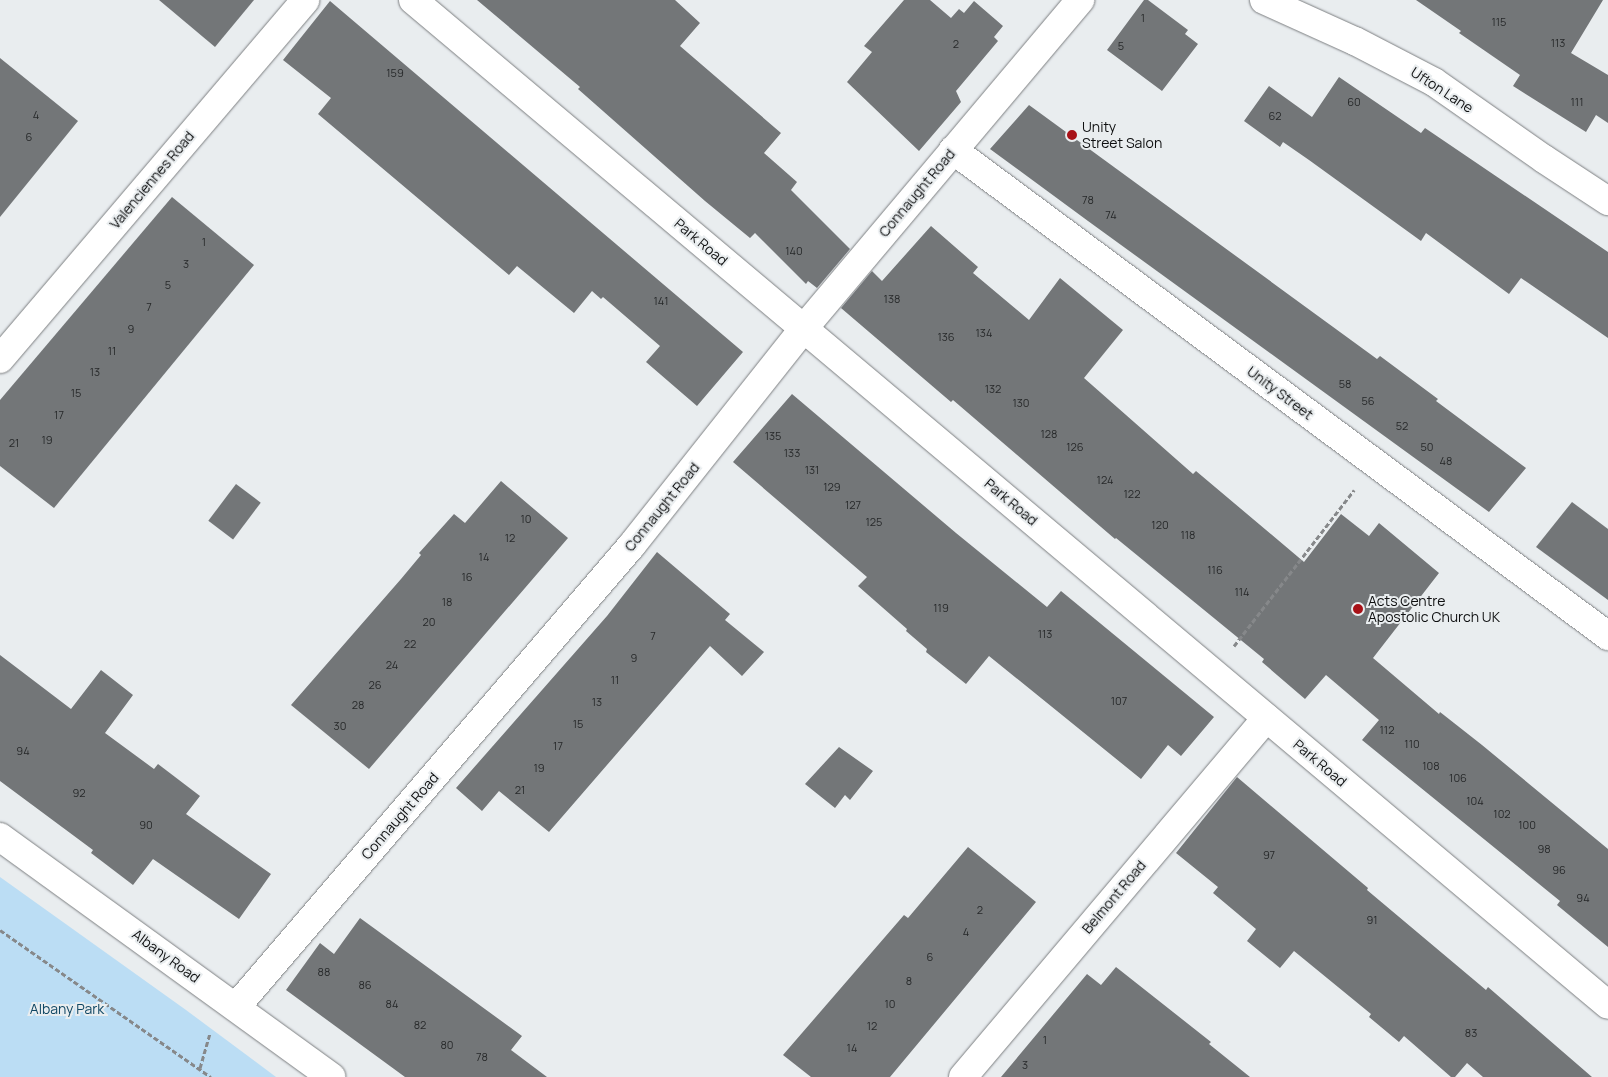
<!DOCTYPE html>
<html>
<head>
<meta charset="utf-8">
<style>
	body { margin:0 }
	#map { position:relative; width:1608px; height:1077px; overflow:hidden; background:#e9edef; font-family:Manrope,sans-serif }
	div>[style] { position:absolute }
	.green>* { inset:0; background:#bbddf4 }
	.building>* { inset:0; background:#737678; transform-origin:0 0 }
	.path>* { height:3px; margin-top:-1.5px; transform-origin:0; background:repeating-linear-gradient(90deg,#86888a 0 5px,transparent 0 7.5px) }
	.roads { filter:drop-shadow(0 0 1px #7c7f81) drop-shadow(0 0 1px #7c7f81) }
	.minor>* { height:28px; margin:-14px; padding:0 14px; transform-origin:14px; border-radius:14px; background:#fff }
	.tertiary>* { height:28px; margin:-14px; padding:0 14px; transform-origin:14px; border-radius:14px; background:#fff }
	.dots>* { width:14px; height:14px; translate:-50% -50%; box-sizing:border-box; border:2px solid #e9edef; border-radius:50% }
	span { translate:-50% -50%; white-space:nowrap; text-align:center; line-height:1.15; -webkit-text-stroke:4px #e9edef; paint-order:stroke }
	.number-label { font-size:11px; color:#27292a }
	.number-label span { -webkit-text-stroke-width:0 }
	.street-label { font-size:14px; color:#0e0f10 }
	.poi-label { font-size:14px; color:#0e0f10 }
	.left { translate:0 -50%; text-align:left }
	.park-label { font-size:14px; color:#104764 }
</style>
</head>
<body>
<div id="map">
	<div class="green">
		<div style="clip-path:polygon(0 877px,186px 1010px,276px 1077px,0 1077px)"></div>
	</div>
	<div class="building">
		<div style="clip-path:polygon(159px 0,254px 0,215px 47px)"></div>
		<div style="clip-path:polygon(477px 0,675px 0,700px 23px,680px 46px,781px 133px,764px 153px,797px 182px,791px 190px,850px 249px,817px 288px,808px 281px,806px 284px,755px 233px,750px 238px,705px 201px,578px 89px,580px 87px)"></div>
		<div style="clip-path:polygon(904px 0,930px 0,951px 18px,959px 9px,964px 13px,974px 1px,1003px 26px,994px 37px,998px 41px,956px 91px,961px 102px,919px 151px,847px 82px,872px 52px,864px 46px)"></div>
		<div style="clip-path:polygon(1144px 0,1148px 0,1188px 30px,1185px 34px,1198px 44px,1162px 91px,1107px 50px)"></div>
		<div style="clip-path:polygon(1416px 0,1603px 0,1571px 53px,1608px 75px,1608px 123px,1596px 115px,1586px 132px,1513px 86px,1520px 75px,1459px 33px,1461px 31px)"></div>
		<div style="clip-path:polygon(330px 1px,743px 352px,697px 406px,646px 362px,660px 346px,603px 297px,601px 299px,592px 291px,574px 313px,517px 266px,509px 275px,318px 114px,331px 98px,283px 60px)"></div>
		<div style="clip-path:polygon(0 58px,78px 121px,0 217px)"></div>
		<div style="clip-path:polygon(1339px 77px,1421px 133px,1425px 128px,1608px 252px,1608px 338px,1521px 278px,1509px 294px,1426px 233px,1421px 241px,1309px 160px,1283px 142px,1280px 147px,1244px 121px,1269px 86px,1312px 117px)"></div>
		<div style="clip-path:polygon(1029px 105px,1377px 359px,1380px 356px,1438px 399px,1436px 401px,1526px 468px,1489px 512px,1088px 221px,990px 149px)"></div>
		<div style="clip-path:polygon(172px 197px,254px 265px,54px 508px,0 466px,0 400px)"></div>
		<div style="clip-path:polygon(931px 226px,978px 267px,973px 273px,1029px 320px,1060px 278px,1123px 330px,1084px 378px,1193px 474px,1196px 471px,1304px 562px,1341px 514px,1369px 536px,1379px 523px,1439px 573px,1373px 658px,1439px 714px,1440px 712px,1482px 745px,1608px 849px,1608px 947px,1557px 905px,1560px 901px,1362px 740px,1379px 720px,1326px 675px,1305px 699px,1262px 662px,1264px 659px,1116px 538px,1115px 539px,953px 400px,951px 402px,841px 308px,872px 271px,882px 281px)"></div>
		<div style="clip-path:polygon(792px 394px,956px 533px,1047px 607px,1061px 591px,1214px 717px,1181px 756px,1168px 745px,1141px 779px,989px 656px,966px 684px,926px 652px,927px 649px,906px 631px,907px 629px,858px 586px,867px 577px,733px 462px)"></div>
		<div style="clip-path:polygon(501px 481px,568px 538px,369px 769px,291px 705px,401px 579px,421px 555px,419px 553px,454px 514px,465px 523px)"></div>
		<div style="left:236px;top:484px;width:31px;height:46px;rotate:37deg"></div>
		<div style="clip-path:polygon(1572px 502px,1608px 529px,1608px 600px,1536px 547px)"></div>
		<div style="clip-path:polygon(657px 552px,730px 614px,725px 620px,764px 652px,742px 676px,710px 646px,549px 832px,499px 791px,482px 811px,456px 788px,607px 616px)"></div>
		<div style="clip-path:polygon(0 655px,71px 709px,101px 670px,133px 695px,105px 733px,154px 769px,158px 764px,200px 796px,186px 814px,271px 874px,239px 919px,153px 859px,133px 885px,91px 853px,93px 850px,0 781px)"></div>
		<div style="clip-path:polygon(839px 747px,873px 771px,850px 800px,845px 795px,835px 808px,805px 784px)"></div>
		<div style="clip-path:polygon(1237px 777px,1368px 888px,1367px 890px,1486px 990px,1488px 987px,1592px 1077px,1483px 1077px,1467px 1063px,1455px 1077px,1451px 1077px,1404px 1036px,1399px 1042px,1369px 1017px,1371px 1014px,1294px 951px,1280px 968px,1247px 941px,1256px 929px,1213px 893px,1218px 887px,1176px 853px)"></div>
		<div style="clip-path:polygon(968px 847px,1036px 902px,890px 1077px,811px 1077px,783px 1055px,904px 915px,908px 918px)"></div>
		<div style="clip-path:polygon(360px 918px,522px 1036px,511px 1050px,547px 1077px,405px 1077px,286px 990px,320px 943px,334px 954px)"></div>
		<div style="clip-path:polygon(1116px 967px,1211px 1042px,1209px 1044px,1250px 1077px,1001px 1077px,1087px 974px,1101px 985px)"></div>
	</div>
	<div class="path">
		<div style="left:1234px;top:646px;width:197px;rotate:-52.4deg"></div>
		<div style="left:0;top:930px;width:257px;rotate:34.9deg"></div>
		<div style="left:200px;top:1068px;width:36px;rotate:-74deg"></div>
	</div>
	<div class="roads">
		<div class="minor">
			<div style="left:1264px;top:0;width:100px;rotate:24.3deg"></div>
			<div style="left:1355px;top:41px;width:89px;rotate:27.4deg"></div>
			<div style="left:1434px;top:82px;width:134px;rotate:35deg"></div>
			<div style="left:1544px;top:159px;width:77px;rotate:33.3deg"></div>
			<div style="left:953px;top:150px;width:816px;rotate:36.57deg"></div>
			<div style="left:0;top:359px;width:471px;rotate:-49.6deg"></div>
			<div style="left:0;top:837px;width:409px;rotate:35.9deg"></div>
			<div style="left:236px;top:1007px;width:608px;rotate:-49.4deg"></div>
			<div style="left:632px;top:545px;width:277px;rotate:-51.6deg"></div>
			<div style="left:804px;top:328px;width:429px;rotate:-49.9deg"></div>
			<div style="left:963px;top:1077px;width:470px;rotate:-49.8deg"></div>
		</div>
		<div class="tertiary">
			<div style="left:413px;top:0;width:1561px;rotate:40.06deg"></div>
		</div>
	</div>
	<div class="dots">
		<div style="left:1072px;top:135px;background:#a71117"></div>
		<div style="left:1358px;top:609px;background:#a71117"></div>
	</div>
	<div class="number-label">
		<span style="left:1143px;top:18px">1</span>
		<span style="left:1499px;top:22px">115</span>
		<span style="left:1558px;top:43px">113</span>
		<span style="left:956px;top:44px">2</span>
		<span style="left:1121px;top:46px">5</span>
		<span style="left:395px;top:73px">159</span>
		<span style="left:1354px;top:102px">60</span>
		<span style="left:1577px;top:102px">111</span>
		<span style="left:36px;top:115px">4</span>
		<span style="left:1275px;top:116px">62</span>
		<span style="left:29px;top:137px">6</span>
		<span style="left:1088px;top:200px">78</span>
		<span style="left:1111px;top:215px">74</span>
		<span style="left:204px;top:242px">1</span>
		<span style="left:794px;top:251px">140</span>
		<span style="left:186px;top:264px">3</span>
		<span style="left:168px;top:285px">5</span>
		<span style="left:892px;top:299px">138</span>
		<span style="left:661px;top:301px">141</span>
		<span style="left:149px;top:307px">7</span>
		<span style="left:131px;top:329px">9</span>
		<span style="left:984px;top:333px">134</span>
		<span style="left:946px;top:337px">136</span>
		<span style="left:112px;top:351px">11</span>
		<span style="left:95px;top:372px">13</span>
		<span style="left:1345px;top:384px">58</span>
		<span style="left:993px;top:389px">132</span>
		<span style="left:76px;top:393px">15</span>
		<span style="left:1368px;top:401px">56</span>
		<span style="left:1021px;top:403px">130</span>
		<span style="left:59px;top:415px">17</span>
		<span style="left:1402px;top:426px">52</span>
		<span style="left:1049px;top:434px">128</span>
		<span style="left:773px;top:436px">135</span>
		<span style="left:47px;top:440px">19</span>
		<span style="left:14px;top:443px">21</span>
		<span style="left:1075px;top:447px">126</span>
		<span style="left:1427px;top:447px">50</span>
		<span style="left:792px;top:453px">133</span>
		<span style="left:1446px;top:461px">48</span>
		<span style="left:812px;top:470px">131</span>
		<span style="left:1105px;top:480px">124</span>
		<span style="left:832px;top:487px">129</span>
		<span style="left:1132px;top:494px">122</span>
		<span style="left:853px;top:505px">127</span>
		<span style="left:526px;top:519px">10</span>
		<span style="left:874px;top:522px">125</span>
		<span style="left:1160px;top:525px">120</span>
		<span style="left:1188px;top:535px">118</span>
		<span style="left:510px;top:538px">12</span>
		<span style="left:484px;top:557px">14</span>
		<span style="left:1215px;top:570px">116</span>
		<span style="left:467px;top:577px">16</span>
		<span style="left:1242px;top:592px">114</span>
		<span style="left:447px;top:602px">18</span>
		<span style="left:941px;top:608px">119</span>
		<span style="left:429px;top:622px">20</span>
		<span style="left:1045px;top:634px">113</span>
		<span style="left:653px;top:636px">7</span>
		<span style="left:410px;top:644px">22</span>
		<span style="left:634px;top:658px">9</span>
		<span style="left:392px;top:665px">24</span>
		<span style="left:615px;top:680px">11</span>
		<span style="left:375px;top:685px">26</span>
		<span style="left:1119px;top:701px">107</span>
		<span style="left:597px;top:702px">13</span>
		<span style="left:358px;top:705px">28</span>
		<span style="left:578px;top:724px">15</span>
		<span style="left:340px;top:726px">30</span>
		<span style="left:1387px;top:730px">112</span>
		<span style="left:1412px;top:744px">110</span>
		<span style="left:558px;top:746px">17</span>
		<span style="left:23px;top:751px">94</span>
		<span style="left:1431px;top:766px">108</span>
		<span style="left:539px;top:768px">19</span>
		<span style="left:1458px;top:778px">106</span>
		<span style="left:520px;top:790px">21</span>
		<span style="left:79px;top:793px">92</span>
		<span style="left:1475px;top:801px">104</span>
		<span style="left:1502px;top:814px">102</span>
		<span style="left:146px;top:825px">90</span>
		<span style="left:1527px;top:825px">100</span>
		<span style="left:1544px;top:849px">98</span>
		<span style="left:1269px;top:855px">97</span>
		<span style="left:1559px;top:870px">96</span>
		<span style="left:1583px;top:898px">94</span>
		<span style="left:980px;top:910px">2</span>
		<span style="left:1372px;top:920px">91</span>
		<span style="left:966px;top:932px">4</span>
		<span style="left:930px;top:957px">6</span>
		<span style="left:324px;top:972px">88</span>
		<span style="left:909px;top:981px">8</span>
		<span style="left:365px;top:985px">86</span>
		<span style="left:392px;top:1004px">84</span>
		<span style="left:890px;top:1004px">10</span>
		<span style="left:420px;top:1025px">82</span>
		<span style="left:872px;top:1026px">12</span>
		<span style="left:1471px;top:1033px">83</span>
		<span style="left:1045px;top:1040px">1</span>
		<span style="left:447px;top:1045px">80</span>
		<span style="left:852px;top:1048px">14</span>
		<span style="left:482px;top:1057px">78</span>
		<span style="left:1025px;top:1065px">3</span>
	</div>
	<div class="street-label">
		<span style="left:1442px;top:90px;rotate:33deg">Ufton Lane</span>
		<span style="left:152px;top:180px;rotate:-50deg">Valenciennes Road</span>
		<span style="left:917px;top:193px;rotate:-50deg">Connaught Road</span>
		<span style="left:701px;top:242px;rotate:40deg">Park Road</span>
		<span style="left:1280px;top:393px;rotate:37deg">Unity Street</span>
		<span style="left:1011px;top:502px;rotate:40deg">Park Road</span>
		<span style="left:662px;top:507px;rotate:-51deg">Connaught Road</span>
		<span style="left:1320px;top:763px;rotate:40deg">Park Road</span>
		<span style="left:400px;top:816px;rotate:-49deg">Connaught Road</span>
		<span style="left:1114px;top:897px;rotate:-50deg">Belmont Road</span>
		<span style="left:166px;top:956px;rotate:36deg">Albany Road</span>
	</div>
	<div class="poi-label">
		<span class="left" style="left:1082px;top:135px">Unity<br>Street Salon</span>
		<span class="left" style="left:1368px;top:609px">Acts Centre<br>Apostolic Church UK</span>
	</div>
	<div class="park-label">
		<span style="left:67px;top:1009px">Albany Park</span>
	</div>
</div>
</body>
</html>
